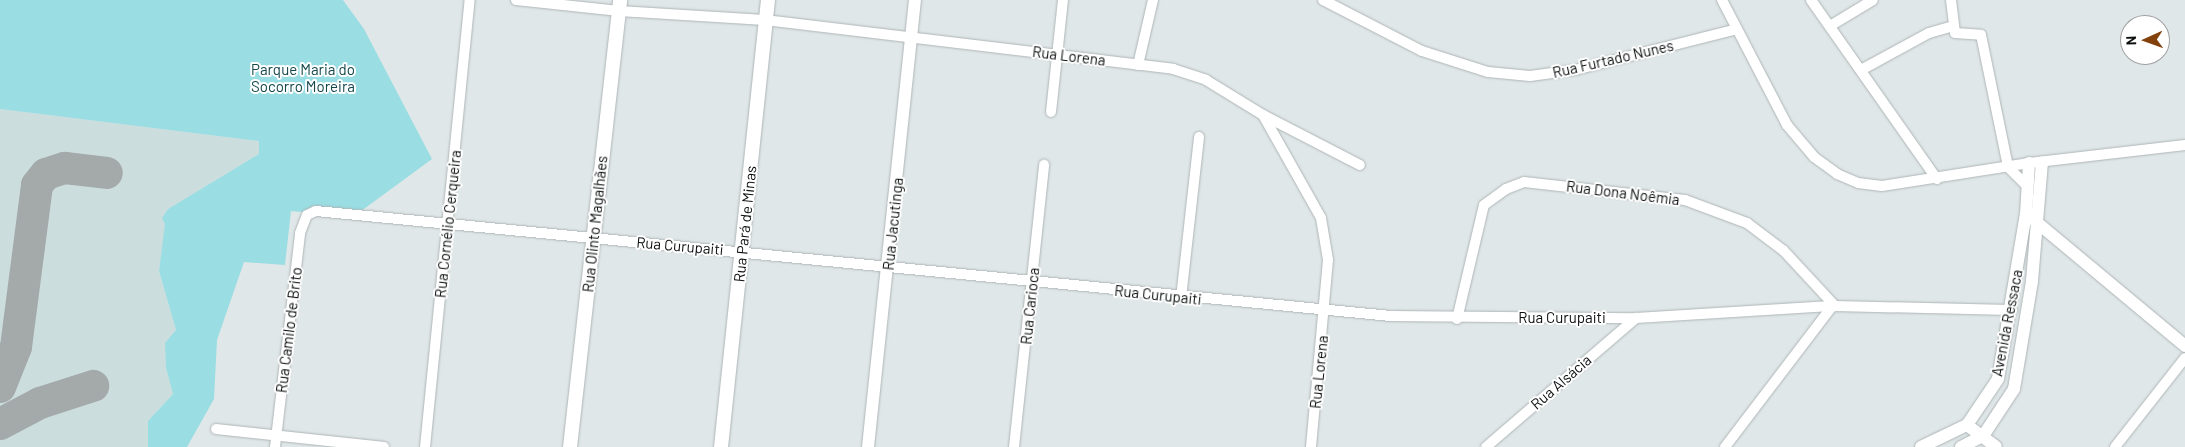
<!DOCTYPE html>
<html>
<head>
<meta charset="utf-8">
<style>
	body { margin:0 }
	#map { position:relative; width:2185px; height:447px; overflow:hidden; background:#e0e7e8; font-family:Barlow,sans-serif }
	div>[style] { position:absolute }
	.built>* { inset:0; background:#ccddde }
	.green>* { inset:0; background:#9adde3 }
	.taxiway>* { height:32px; margin:-16px; padding:0 16px; transform-origin:16px; border-radius:16px; background:#a4a9aa }
	.roads { filter:drop-shadow(0 0 1px #aeb5b6) drop-shadow(0 0 1px #aeb5b6) }
	.minor>* { height:10px; margin:-5px; padding:0 5px; transform-origin:5px; border-radius:5px; background:#fff }
	.tertiary>* { height:12px; margin:-6px; padding:0 6px; transform-origin:6px; border-radius:6px; background:#fff }
	.secondary>* { height:14px; margin:-7px; padding:0 7px; transform-origin:7px; border-radius:7px; background:#fff }
	span { translate:-50% -50%; white-space:nowrap; text-align:center; line-height:1.15; -webkit-text-stroke:4px #fff; paint-order:stroke }
	.street-label { font-size:15px; color:#0c0e0f }
	.park-label { font-size:15px; color:#14474b }
	.north { position:absolute; left:2120px; top:15px; width:50px; height:50px; box-sizing:border-box; background:#fff; border:1px solid #9e9f9f; border-radius:50%; rotate:268deg; font-size:14px; font-weight:700; line-height:20px; text-align:center; color:#0c0e0f }
	.north::after { content:''; display:block; margin:auto; width:18px; height:22px; background:#83410c; clip-path:polygon(50% 0,100% 100%,50% 72%,0 100%) }
</style>
</head>
<body>
<div id="map">
	<div class="built">
		<div style="clip-path:polygon(0 109px,259px 141px,259px 154px,168px 209px,159px 271px,176px 330px,166px 368px,173px 394px,148px 421px,148px 447px,0 447px)"></div>
	</div>
	<div class="green">
		<div style="clip-path:polygon(0 0,343px 0,364px 29px,432px 159px,353px 217px,291px 211px,285px 265px,244px 262px,217px 340px,214px 399px,187px 447px,148px 447px,148px 421px,173px 394px,166px 368px,165px 343px,176px 330px,159px 271px,165px 224px,162px 218px,168px 209px,259px 154px,259px 141px,0 109px)"></div>
	</div>
	<div class="taxiway">
		<div style="left:0;top:387px;width:43px;rotate:-68.2deg"></div>
		<div style="left:16px;top:347px;width:163px;rotate:-82.6deg"></div>
		<div style="left:37px;top:185px;width:14px;rotate:-51deg"></div>
		<div style="left:46px;top:174px;width:20px;rotate:-18deg"></div>
		<div style="left:65px;top:168px;width:42px;rotate:6.8deg"></div>
		<div style="left:0;top:424px;width:45px;rotate:-27.7deg"></div>
		<div style="left:40px;top:403px;width:56px;rotate:-17.8deg"></div>
	</div>
	<div class="roads">
		<div class="minor">
			<div style="left:516px;top:0;width:104px;rotate:6.1deg"></div>
			<div style="left:619px;top:11px;width:146px;rotate:3.5deg"></div>
			<div style="left:765px;top:20px;width:411px;rotate:6.8deg"></div>
			<div style="left:1173px;top:69px;width:35px;rotate:18deg"></div>
			<div style="left:1206px;top:80px;width:67px;rotate:31.6deg"></div>
			<div style="left:1263px;top:115px;width:118px;rotate:60.6deg"></div>
			<div style="left:1321px;top:218px;width:43px;rotate:80.5deg"></div>
			<div style="left:1328px;top:260px;width:188px;rotate:95.2deg"></div>
			<div style="left:1323px;top:0;width:111px;rotate:27.3deg"></div>
			<div style="left:1422px;top:51px;width:69px;rotate:17.7deg"></div>
			<div style="left:1488px;top:72px;width:42px;rotate:5.4deg"></div>
			<div style="left:1530px;top:76px;width:45px;rotate:-7.6deg"></div>
			<div style="left:1575px;top:70px;width:167px;rotate:-14.2deg"></div>
			<div style="left:1722px;top:0;width:141px;rotate:62.5deg"></div>
			<div style="left:1787px;top:125px;width:42px;rotate:49.8deg"></div>
			<div style="left:1814px;top:157px;width:29px;rotate:36deg"></div>
			<div style="left:1837px;top:174px;width:23px;rotate:23deg"></div>
			<div style="left:1858px;top:183px;width:24px;rotate:7deg"></div>
			<div style="left:1882px;top:186px;width:149px;rotate:-8.9deg"></div>
			<div style="left:2029px;top:163px;width:157px;rotate:-6.6deg"></div>
			<div style="left:1811px;top:0;width:219px;rotate:54.9deg"></div>
			<div style="left:1951px;top:0;width:33px;rotate:83deg"></div>
			<div style="left:1955px;top:33px;width:26px;rotate:4deg"></div>
			<div style="left:1981px;top:35px;width:135px;rotate:78.4deg"></div>
			<div style="left:1830px;top:26px;width:50px;rotate:-31.2deg"></div>
			<div style="left:1138px;top:65px;width:67px;rotate:-77deg"></div>
			<div style="left:1861px;top:70px;width:77px;rotate:-28.6deg"></div>
			<div style="left:1929px;top:33px;width:25px;rotate:-16deg"></div>
			<div style="left:1051px;top:112px;width:113px;rotate:-83.9deg"></div>
			<div style="left:1263px;top:115px;width:109px;rotate:27.3deg"></div>
			<div style="left:2008px;top:167px;width:28px;rotate:45deg"></div>
			<div style="left:1181px;top:298px;width:162px;rotate:-83.6deg"></div>
			<div style="left:1457px;top:319px;width:117px;rotate:-76.7deg"></div>
			<div style="left:1484px;top:205px;width:27px;rotate:-36deg"></div>
			<div style="left:1506px;top:189px;width:19px;rotate:-21deg"></div>
			<div style="left:1524px;top:182px;width:162px;rotate:6.4deg"></div>
			<div style="left:1685px;top:200px;width:66px;rotate:20.4deg"></div>
			<div style="left:1747px;top:223px;width:46px;rotate:37.1deg"></div>
			<div style="left:1784px;top:251px;width:75px;rotate:47.2deg"></div>
			<div style="left:216px;top:429px;width:169px;rotate:6.1deg"></div>
			<div style="left:275px;top:447px;width:215px;rotate:-83.3deg"></div>
			<div style="left:300px;top:233px;width:19px;rotate:-69deg"></div>
			<div style="left:307px;top:215px;width:10px;rotate:-24deg"></div>
			<div style="left:316px;top:211px;width:1079px;rotate:5.58deg"></div>
			<div style="left:1390px;top:316px;width:246px;rotate:0.5deg"></div>
			<div style="left:1636px;top:318px;width:199px;rotate:-3.5deg"></div>
			<div style="left:1835px;top:306px;width:177px;rotate:1.3deg"></div>
			<div style="left:425px;top:447px;width:449px;rotate:-84.3deg"></div>
			<div style="left:1014px;top:447px;width:284px;rotate:-83.9deg"></div>
			<div style="left:1486px;top:447px;width:198px;rotate:-40.7deg"></div>
			<div style="left:1725px;top:447px;width:175px;rotate:-52.7deg"></div>
			<div style="left:2115px;top:447px;width:113px;rotate:-51.8deg"></div>
		</div>
		<div class="tertiary">
			<div style="left:2034px;top:220px;width:197px;rotate:39.8deg"></div>
			<div style="left:1967px;top:425px;width:36px;rotate:37deg"></div>
			<div style="left:868px;top:447px;width:449px;rotate:-84deg"></div>
			<div style="left:1921px;top:447px;width:51px;rotate:-25.6deg"></div>
			<div style="left:1967px;top:425px;width:55px;rotate:-56deg"></div>
			<div style="left:1998px;top:379px;width:167px;rotate:-80.4deg"></div>
			<div style="left:2026px;top:214px;width:51px;rotate:-86.6deg"></div>
			<div style="left:1961px;top:447px;width:25px;rotate:-27deg"></div>
			<div style="left:1983px;top:436px;width:56px;rotate:-56.6deg"></div>
			<div style="left:2014px;top:389px;width:109px;rotate:-80.5deg"></div>
			<div style="left:2032px;top:281px;width:119px;rotate:-85.2deg"></div>
		</div>
		<div class="secondary">
			<div style="left:570px;top:447px;width:450px;rotate:-83.6deg"></div>
			<div style="left:721px;top:447px;width:449px;rotate:-84deg"></div>
		</div>
	</div>
	<div class="street-label">
		<span style="left:1069px;top:56px;rotate:7deg">Rua Lorena</span>
		<span style="left:1613px;top:59px;rotate:-13deg">Rua Furtado Nunes</span>
		<span style="left:1623px;top:193px;rotate:7deg">Rua Dona Noêmia</span>
		<span style="left:448px;top:224px;rotate:-84deg">Rua Cornélio Cerqueira</span>
		<span style="left:595px;top:224px;rotate:-84deg">Rua Olinto Magalhães</span>
		<span style="left:745px;top:224px;rotate:-84deg">Rua Pará de Minas</span>
		<span style="left:893px;top:224px;rotate:-84deg">Rua Jacutinga</span>
		<span style="left:680px;top:246px;rotate:5deg">Rua Curupaiti</span>
		<span style="left:1158px;top:295px;rotate:6deg">Rua Curupaiti</span>
		<span style="left:1030px;top:306px;rotate:-84deg">Rua Carioca</span>
		<span style="left:1562px;top:318px">Rua Curupaiti</span>
		<span style="left:2007px;top:323px;rotate:-79deg">Avenida Ressaca</span>
		<span style="left:289px;top:330px;rotate:-83deg">Rua Camilo de Brito</span>
		<span style="left:1319px;top:372px;rotate:-84deg">Rua Lorena</span>
		<span style="left:1561px;top:382px;rotate:-41deg">Rua Alsácia</span>
	</div>
	<div class="park-label">
		<span style="left:303px;top:78px">Parque Maria do<br>Socorro Moreira</span>
	</div>
	<div class="north">N</div>
</div>
</body>
</html>
